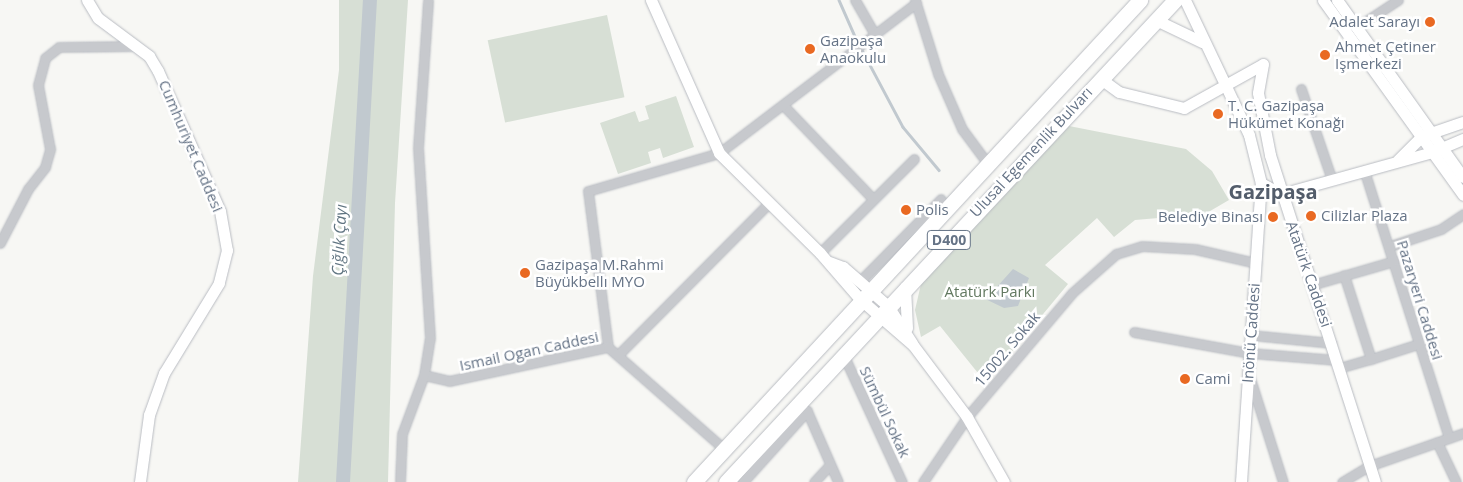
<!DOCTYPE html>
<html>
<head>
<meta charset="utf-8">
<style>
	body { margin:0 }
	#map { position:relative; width:1463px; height:482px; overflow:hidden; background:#f7f7f4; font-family:"Open Sans",sans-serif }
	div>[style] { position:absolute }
	.green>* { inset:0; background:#d7dfd5; transform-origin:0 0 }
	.water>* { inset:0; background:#c1c9cf }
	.stream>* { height:2.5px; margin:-1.25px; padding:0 1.25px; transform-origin:1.25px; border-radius:1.25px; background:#c1c9cf }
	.river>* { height:14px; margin:-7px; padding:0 7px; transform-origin:7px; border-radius:7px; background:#c1c9cf }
	.roads { filter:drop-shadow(0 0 1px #b9bcc2) drop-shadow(0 0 1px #b9bcc2) }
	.street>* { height:9px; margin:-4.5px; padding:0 4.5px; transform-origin:4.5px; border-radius:4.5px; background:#c7c9cd }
	.secondary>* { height:11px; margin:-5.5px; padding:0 5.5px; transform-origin:5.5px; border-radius:5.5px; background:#fff }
	.highway>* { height:15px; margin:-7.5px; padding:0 7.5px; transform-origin:7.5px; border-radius:7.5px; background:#fff }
	.dots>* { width:14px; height:14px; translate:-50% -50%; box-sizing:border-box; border:2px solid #fff; border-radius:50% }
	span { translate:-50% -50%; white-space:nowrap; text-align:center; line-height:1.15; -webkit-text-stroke:5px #fff; paint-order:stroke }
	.shield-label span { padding:1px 4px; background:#fff; border:1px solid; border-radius:4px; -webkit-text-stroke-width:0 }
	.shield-label { font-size:14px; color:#657386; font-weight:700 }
	.poi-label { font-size:15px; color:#657386 }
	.right { translate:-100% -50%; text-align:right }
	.left { translate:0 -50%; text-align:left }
	.street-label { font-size:15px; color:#657386 }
	.park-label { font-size:15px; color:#627860 }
	.water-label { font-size:16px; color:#617582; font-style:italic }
	.district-label { font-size:20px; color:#535d6b; font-weight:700 }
</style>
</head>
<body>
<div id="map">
	<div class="green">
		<div style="clip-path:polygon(339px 0,408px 0,395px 203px,388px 482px,298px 482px,313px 276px,339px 70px)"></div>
		<div style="left:607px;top:15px;width:84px;height:122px;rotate:78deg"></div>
		<div style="clip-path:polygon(676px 96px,694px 147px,663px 158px,660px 148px,648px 152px,651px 163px,618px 174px,600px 123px,635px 111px,639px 122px,649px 119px,645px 106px)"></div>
		<div style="clip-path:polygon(1069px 126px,1186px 149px,1212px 171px,1229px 200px,1205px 214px,1135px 220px,1114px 237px,1097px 218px,1045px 265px,1068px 284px,986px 383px,940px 326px,921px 337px,915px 310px,921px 284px)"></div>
	</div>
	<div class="water">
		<div style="clip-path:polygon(1013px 269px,1029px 278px,1018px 306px,1004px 308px,975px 294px,982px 288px,995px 289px)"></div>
	</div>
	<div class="stream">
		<div style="left:839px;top:0;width:47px;rotate:66.2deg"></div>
		<div style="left:861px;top:48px;width:89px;rotate:62deg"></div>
		<div style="left:903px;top:127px;width:56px;rotate:50.1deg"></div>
	</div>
	<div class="river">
		<div style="left:343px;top:482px;width:483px;rotate:-86.8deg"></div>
	</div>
	<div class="roads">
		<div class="street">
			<div style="left:855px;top:0;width:38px;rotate:60deg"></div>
			<div style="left:915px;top:0;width:77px;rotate:72.7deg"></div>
			<div style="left:938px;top:74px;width:60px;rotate:66.4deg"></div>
			<div style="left:962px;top:129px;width:44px;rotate:53.4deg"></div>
			<div style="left:1357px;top:27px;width:49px;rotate:-33.4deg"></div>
			<div style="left:1301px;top:89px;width:96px;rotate:71.2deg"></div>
			<div style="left:783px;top:105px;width:130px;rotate:46.2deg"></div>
			<div style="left:1364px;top:170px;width:281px;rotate:72.4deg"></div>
			<div style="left:0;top:243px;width:61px;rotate:-62.6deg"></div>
			<div style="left:28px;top:189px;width:28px;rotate:-52deg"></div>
			<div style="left:45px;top:167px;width:19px;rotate:-74deg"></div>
			<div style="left:50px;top:149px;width:65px;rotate:-100.6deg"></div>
			<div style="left:38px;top:85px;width:28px;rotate:-75deg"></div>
			<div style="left:45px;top:58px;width:18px;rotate:-38deg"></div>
			<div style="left:59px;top:47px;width:76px;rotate:-0.8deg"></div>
			<div style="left:1390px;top:246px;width:54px;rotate:-18.4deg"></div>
			<div style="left:1441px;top:229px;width:27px;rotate:-34deg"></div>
			<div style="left:820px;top:253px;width:133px;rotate:-45deg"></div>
			<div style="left:860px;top:281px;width:115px;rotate:-45.4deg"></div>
			<div style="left:1315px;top:284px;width:82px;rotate:-16.2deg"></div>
			<div style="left:1134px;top:332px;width:118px;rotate:10.3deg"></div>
			<div style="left:1250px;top:353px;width:87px;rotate:4.6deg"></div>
			<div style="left:1251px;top:335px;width:81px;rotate:5.6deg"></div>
			<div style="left:608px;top:347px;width:157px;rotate:-97.3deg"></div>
			<div style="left:588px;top:191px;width:136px;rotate:-16.2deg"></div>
			<div style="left:719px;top:153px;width:248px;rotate:-37.3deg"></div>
			<div style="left:843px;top:354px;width:141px;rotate:65.3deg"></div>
			<div style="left:618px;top:355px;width:211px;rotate:-45.2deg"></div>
			<div style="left:1371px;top:359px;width:52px;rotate:-17.7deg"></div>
			<div style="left:1339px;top:368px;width:33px;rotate:-16deg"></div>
			<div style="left:1371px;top:359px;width:88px;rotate:-107.8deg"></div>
			<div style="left:424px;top:375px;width:26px;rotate:13deg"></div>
			<div style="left:449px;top:381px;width:163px;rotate:-12.1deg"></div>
			<div style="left:608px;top:347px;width:154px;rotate:41.3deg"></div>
			<div style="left:1249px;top:375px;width:112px;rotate:72.4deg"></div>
			<div style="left:1437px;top:442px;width:44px;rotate:64.6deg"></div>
			<div style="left:400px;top:482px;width:48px;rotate:-87.6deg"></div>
			<div style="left:402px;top:434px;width:63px;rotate:-69.6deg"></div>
			<div style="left:424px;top:375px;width:37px;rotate:-81deg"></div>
			<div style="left:430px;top:338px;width:190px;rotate:-93.6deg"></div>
			<div style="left:418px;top:148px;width:148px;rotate:-86.1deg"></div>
			<div style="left:743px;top:482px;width:96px;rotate:-48deg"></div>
			<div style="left:807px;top:411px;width:77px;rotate:66.4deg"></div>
			<div style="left:814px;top:482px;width:23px;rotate:-47deg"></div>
			<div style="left:923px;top:482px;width:78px;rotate:-55.9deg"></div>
			<div style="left:967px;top:417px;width:162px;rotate:-49.7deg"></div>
			<div style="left:1072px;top:293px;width:59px;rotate:-41.6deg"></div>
			<div style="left:1116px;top:254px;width:27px;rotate:-17deg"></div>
			<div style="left:1142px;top:246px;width:53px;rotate:3.2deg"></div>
			<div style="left:1195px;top:249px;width:63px;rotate:12.9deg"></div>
			<div style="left:1342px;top:482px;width:31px;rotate:-31deg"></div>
			<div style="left:1369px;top:466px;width:100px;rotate:-19.3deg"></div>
		</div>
		<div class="secondary">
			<div style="left:87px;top:0;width:21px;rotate:59deg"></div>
			<div style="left:98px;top:18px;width:64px;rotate:36.7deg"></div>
			<div style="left:149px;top:56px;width:17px;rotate:59deg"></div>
			<div style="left:158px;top:71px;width:153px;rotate:66.1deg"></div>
			<div style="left:220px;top:211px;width:40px;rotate:80deg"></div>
			<div style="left:227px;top:250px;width:34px;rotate:104deg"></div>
			<div style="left:219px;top:283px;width:105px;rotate:121.4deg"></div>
			<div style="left:164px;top:373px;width:45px;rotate:109.7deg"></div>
			<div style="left:149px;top:415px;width:68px;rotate:97.7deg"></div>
			<div style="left:651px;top:0;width:167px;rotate:66deg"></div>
			<div style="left:719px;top:153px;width:142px;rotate:44.7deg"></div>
			<div style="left:820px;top:253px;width:61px;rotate:49deg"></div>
			<div style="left:860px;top:299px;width:70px;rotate:41deg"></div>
			<div style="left:913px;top:345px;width:90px;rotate:53.1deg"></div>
			<div style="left:967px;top:417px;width:75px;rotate:60.4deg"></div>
			<div style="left:1185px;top:0;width:149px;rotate:64.6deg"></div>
			<div style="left:1249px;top:135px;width:49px;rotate:76deg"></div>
			<div style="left:1261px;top:183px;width:23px;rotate:29deg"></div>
			<div style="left:1281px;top:194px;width:157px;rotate:-15.5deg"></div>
			<div style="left:1432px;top:152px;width:34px;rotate:-23deg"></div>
			<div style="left:1323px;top:0;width:240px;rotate:54.3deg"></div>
			<div style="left:1337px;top:0;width:217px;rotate:54.6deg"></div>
			<div style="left:1156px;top:20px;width:51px;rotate:25.6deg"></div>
			<div style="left:1263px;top:64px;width:29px;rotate:100deg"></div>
			<div style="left:1258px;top:93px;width:63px;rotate:79deg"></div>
			<div style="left:1270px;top:155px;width:343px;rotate:72.2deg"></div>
			<div style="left:1101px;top:79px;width:22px;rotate:36deg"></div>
			<div style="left:1119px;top:92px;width:67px;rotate:13.8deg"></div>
			<div style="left:1184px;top:108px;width:90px;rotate:-29.1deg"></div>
			<div style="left:1398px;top:160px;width:34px;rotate:-45deg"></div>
			<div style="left:1422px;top:136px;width:43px;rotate:-18.9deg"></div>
			<div style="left:829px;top:262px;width:15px;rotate:20deg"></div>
			<div style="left:843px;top:267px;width:60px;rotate:40.9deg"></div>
			<div style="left:888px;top:306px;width:44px;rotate:57deg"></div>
			<div style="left:905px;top:287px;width:41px;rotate:87.2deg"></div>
			<div style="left:1241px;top:482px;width:300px;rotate:-86.2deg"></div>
		</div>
		<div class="highway">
			<div style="left:694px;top:482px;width:657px;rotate:-47.22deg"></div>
			<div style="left:726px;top:482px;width:659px;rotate:-47.03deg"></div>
		</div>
	</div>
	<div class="dots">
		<div style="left:1430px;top:22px;background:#e96922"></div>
		<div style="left:810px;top:49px;background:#e96922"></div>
		<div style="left:1325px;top:55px;background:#e96922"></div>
		<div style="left:1218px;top:114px;background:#e96922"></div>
		<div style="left:906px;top:210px;background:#e96922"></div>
		<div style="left:1311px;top:216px;background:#e96922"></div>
		<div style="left:1273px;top:217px;background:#e96922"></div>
		<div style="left:525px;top:273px;background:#e96922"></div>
		<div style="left:1185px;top:379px;background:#e96922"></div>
	</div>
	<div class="shield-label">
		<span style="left:949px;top:240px">D400</span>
	</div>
	<div class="poi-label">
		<span class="right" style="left:1420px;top:22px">Adalet Sarayı</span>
		<span class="left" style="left:820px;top:49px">Gazipaşa<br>Anaokulu</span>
		<span class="left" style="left:1335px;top:55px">Ahmet Çetiner<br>Işmerkezi</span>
		<span class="left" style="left:1228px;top:114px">T. C. Gazipaşa<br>Hükümet Konağı</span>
		<span class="left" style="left:916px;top:210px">Polis</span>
		<span class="left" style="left:1321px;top:216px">Cilizlar Plaza</span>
		<span class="right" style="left:1263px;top:217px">Belediye Binası</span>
		<span class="left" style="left:535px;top:273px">Gazipaşa M.Rahmi<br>Büyükbellı MYO</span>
		<span class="left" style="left:1195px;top:379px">Cami</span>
	</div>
	<div class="street-label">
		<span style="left:191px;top:146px;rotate:67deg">Cumhuriyet Caddesi</span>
		<span style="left:1031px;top:152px;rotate:-47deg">Ulusal Egemenlik Bulvarı</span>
		<span style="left:1309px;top:274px;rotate:71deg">Atatürk Caddesi</span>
		<span style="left:1420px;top:300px;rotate:73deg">Pazaryeri Caddesi</span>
		<span style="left:1251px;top:333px;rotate:-86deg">Inönü Caddesi</span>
		<span style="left:1007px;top:349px;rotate:-50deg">15002. Sokak</span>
		<span style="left:529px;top:351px;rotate:-12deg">Ismail Ogan Caddesi</span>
		<span style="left:885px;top:412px;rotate:65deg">Sümbül Sokak</span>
	</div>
	<div class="park-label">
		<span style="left:990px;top:292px">Atatürk Parkı</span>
	</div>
	<div class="water-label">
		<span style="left:339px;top:240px;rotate:-87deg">Çığlık Çayı</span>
	</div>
	<div class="district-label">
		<span style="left:1273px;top:191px">Gazipaşa</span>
	</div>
</div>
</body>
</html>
